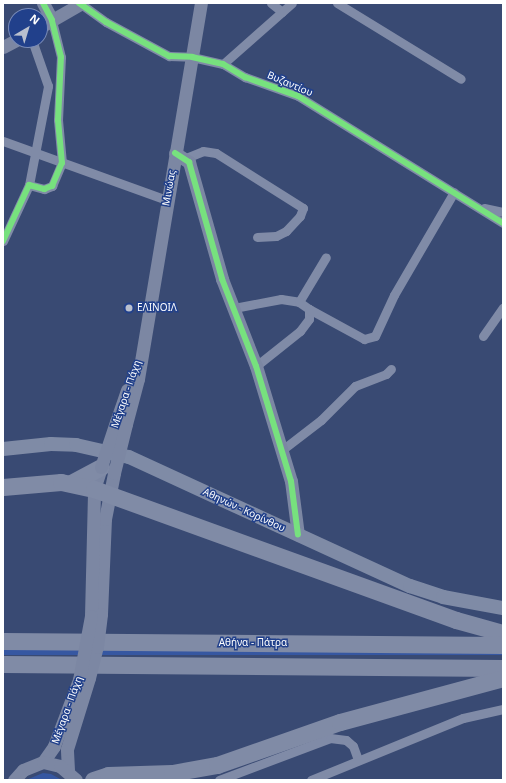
<!DOCTYPE html>
<html>
<head>
<meta charset="utf-8">
<style>
	body { margin:0 }
	#map { position:relative; width:506px; height:783px; overflow:hidden; background:#394a73; font-family:"Noto Sans",sans-serif }
	div>[style] { position:absolute }
	.green>* { inset:0; background:#3657a1; transform-origin:0 0 }
	.street>* { height:9px; margin:-4.5px; padding:0 4.5px; transform-origin:4.5px; border-radius:4.5px; background:#808ba7 }
	.secondary>* { height:13px; margin:-6.5px; padding:0 6.5px; transform-origin:6.5px; border-radius:6.5px; background:#7c87a3 }
	.primary>* { height:14px; margin:-7px; padding:0 7px; transform-origin:7px; border-radius:7px; background:#7f8ba6 }
	.highway>* { height:17px; margin:-8.5px; padding:0 8.5px; transform-origin:8.5px; border-radius:8.5px; background:#808ba6 }
	.secondary-bridge>* { height:13px; margin:-6.5px; padding:0 6.5px; transform-origin:6.5px; border-radius:6.5px; background:#7c87a3 }
	.cycleway>* { height:6px; margin:-3px; padding:0 3px; transform-origin:3px; border-radius:3px; background:#77e17e }
	.dots>* { width:11px; height:11px; translate:-50% -50%; box-sizing:border-box; border:2px solid #21408b; border-radius:50% }
	span { translate:-50% -50%; white-space:nowrap; text-align:center; line-height:1.15; -webkit-text-stroke:3px #21408b; paint-order:stroke }
	.street-label { font-size:10px; color:#fff }
	.poi-label { font-size:10px; color:#fff }
	.left { translate:0 -50%; text-align:left }
	.frame { position:absolute; inset:0; border:4px solid #fff; pointer-events:none }
	.north { position:absolute; left:8px; top:8px; width:40px; height:40px; box-sizing:border-box; background:#21408b; border:1px solid #7a8cb9; border-radius:50%; rotate:38deg; font-size:11px; font-weight:700; line-height:16px; text-align:center; color:#fff }
	.north::after { content:''; display:block; margin:auto; width:14px; height:18px; background:#bac0ce; clip-path:polygon(50% 0,100% 100%,50% 72%,0 100%) }
</style>
</head>
<body>
<div id="map">
	<div class="green">
		<div style="left:3px;top:650px;width:500px;height:5px"></div>
		<div style="clip-path:polygon(43px 773px,51px 774px,62px 780px,26px 780px)"></div>
	</div>
	<div class="street">
		<div style="left:271px;top:3px;width:14px;rotate:39deg"></div>
		<div style="left:337px;top:3px;width:145px;rotate:31.5deg"></div>
		<div style="left:81px;top:4px;width:31px;rotate:36deg"></div>
		<div style="left:106px;top:22px;width:72px;rotate:28.4deg"></div>
		<div style="left:169px;top:56px;width:23px;rotate:2deg"></div>
		<div style="left:192px;top:57px;width:32px;rotate:13deg"></div>
		<div style="left:223px;top:64px;width:26px;rotate:31deg"></div>
		<div style="left:245px;top:77px;width:56px;rotate:19.7deg"></div>
		<div style="left:298px;top:96px;width:241px;rotate:31.8deg"></div>
		<div style="left:223px;top:64px;width:92px;rotate:-41.5deg"></div>
		<div style="left:3px;top:141px;width:174px;rotate:19.8deg"></div>
		<div style="left:186px;top:158px;width:18px;rotate:-22deg"></div>
		<div style="left:203px;top:151px;width:13px;rotate:9deg"></div>
		<div style="left:216px;top:153px;width:103px;rotate:32.3deg"></div>
		<div style="left:303px;top:208px;width:9px;rotate:111deg"></div>
		<div style="left:300px;top:216px;width:21px;rotate:133deg"></div>
		<div style="left:286px;top:231px;width:11px;rotate:153deg"></div>
		<div style="left:276px;top:236px;width:19px;rotate:177deg"></div>
		<div style="left:29px;top:185px;width:101px;rotate:-79.1deg"></div>
		<div style="left:48px;top:86px;width:49px;rotate:-109.2deg"></div>
		<div style="left:484px;top:208px;width:19px;rotate:12deg"></div>
		<div style="left:3px;top:241px;width:62px;rotate:-65.1deg"></div>
		<div style="left:29px;top:185px;width:16px;rotate:15deg"></div>
		<div style="left:44px;top:189px;width:9px;rotate:-21deg"></div>
		<div style="left:52px;top:186px;width:25px;rotate:-67deg"></div>
		<div style="left:62px;top:163px;width:43px;rotate:-95.3deg"></div>
		<div style="left:58px;top:120px;width:63px;rotate:-87.3deg"></div>
		<div style="left:61px;top:57px;width:38px;rotate:-104deg"></div>
		<div style="left:299px;top:302px;width:52px;rotate:-59deg"></div>
		<div style="left:234px;top:308px;width:48px;rotate:-10.8deg"></div>
		<div style="left:281px;top:299px;width:18px;rotate:9deg"></div>
		<div style="left:299px;top:302px;width:12px;rotate:35deg"></div>
		<div style="left:309px;top:309px;width:10px;rotate:90deg"></div>
		<div style="left:309px;top:319px;width:15px;rotate:127deg"></div>
		<div style="left:300px;top:331px;width:56px;rotate:141.5deg"></div>
		<div style="left:309px;top:309px;width:63px;rotate:28.6deg"></div>
		<div style="left:364px;top:339px;width:11px;rotate:-15deg"></div>
		<div style="left:375px;top:336px;width:45px;rotate:-65.1deg"></div>
		<div style="left:394px;top:295px;width:119px;rotate:-59.8deg"></div>
		<div style="left:483px;top:336px;width:35px;rotate:-55deg"></div>
		<div style="left:282px;top:450px;width:49px;rotate:-37.6deg"></div>
		<div style="left:321px;top:420px;width:48px;rotate:-45deg"></div>
		<div style="left:355px;top:386px;width:33px;rotate:-21deg"></div>
		<div style="left:386px;top:374px;width:7px;rotate:-45deg"></div>
		<div style="left:219px;top:780px;width:119px;rotate:-20.7deg"></div>
		<div style="left:330px;top:738px;width:16px;rotate:7deg"></div>
		<div style="left:346px;top:740px;width:9px;rotate:41deg"></div>
		<div style="left:353px;top:746px;width:15px;rotate:70deg"></div>
		<div style="left:311px;top:780px;width:164px;rotate:-22.2deg"></div>
		<div style="left:463px;top:718px;width:41px;rotate:-12.7deg"></div>
	</div>
	<div class="secondary">
		<div style="left:43px;top:3px;width:19px;rotate:62deg"></div>
		<div style="left:40px;top:27px;width:48px;rotate:-29.7deg"></div>
		<div style="left:3px;top:47px;width:15px;rotate:-28deg"></div>
		<div style="left:175px;top:153px;width:17px;rotate:33deg"></div>
		<div style="left:189px;top:162px;width:122px;rotate:74.2deg"></div>
		<div style="left:222px;top:279px;width:93px;rotate:68.7deg"></div>
		<div style="left:256px;top:366px;width:120px;rotate:73.1deg"></div>
		<div style="left:291px;top:481px;width:54px;rotate:82.6deg"></div>
		<div style="left:116px;top:422px;width:34px;rotate:-71deg"></div>
		<div style="left:126px;top:424px;width:47px;rotate:-75.1deg"></div>
		<div style="left:138px;top:379px;width:381px;rotate:-80.5deg"></div>
		<div style="left:101px;top:614px;width:95px;rotate:-87.6deg"></div>
		<div style="left:105px;top:519px;width:47px;rotate:-78.9deg"></div>
		<div style="left:91px;top:616px;width:127px;rotate:-88.6deg"></div>
		<div style="left:94px;top:489px;width:23px;rotate:-72deg"></div>
		<div style="left:43px;top:762px;width:19px;rotate:-55deg"></div>
		<div style="left:54px;top:746px;width:71px;rotate:-69.3deg"></div>
		<div style="left:68px;top:770px;width:21px;rotate:-93deg"></div>
		<div style="left:67px;top:749px;width:74px;rotate:-72.8deg"></div>
		<div style="left:14px;top:780px;width:13px;rotate:-48deg"></div>
		<div style="left:23px;top:770px;width:22px;rotate:-22deg"></div>
		<div style="left:43px;top:762px;width:17px;rotate:13deg"></div>
		<div style="left:60px;top:766px;width:21px;rotate:41deg"></div>
	</div>
	<div class="primary">
		<div style="left:3px;top:449px;width:48px;rotate:-5.9deg"></div>
		<div style="left:51px;top:444px;width:25px;rotate:2deg"></div>
		<div style="left:76px;top:445px;width:54px;rotate:12.8deg"></div>
		<div style="left:129px;top:457px;width:309px;rotate:24.7deg"></div>
		<div style="left:410px;top:586px;width:35px;rotate:18deg"></div>
		<div style="left:443px;top:597px;width:61px;rotate:10.4deg"></div>
	</div>
	<div class="highway">
		<div style="left:71px;top:483px;width:34px;rotate:-28deg"></div>
		<div style="left:3px;top:487px;width:58px;rotate:-4.9deg"></div>
		<div style="left:61px;top:482px;width:34px;rotate:12deg"></div>
		<div style="left:94px;top:489px;width:385px;rotate:19.9deg"></div>
		<div style="left:456px;top:620px;width:49px;rotate:15.5deg"></div>
		<div style="left:3px;top:641px;width:500px;rotate:0.46deg"></div>
		<div style="left:3px;top:664px;width:500px;rotate:0.46deg"></div>
		<div style="left:93px;top:780px;width:16px;rotate:-18deg"></div>
		<div style="left:108px;top:775px;width:64px;rotate:-1.8deg"></div>
		<div style="left:172px;top:773px;width:46px;rotate:-10.1deg"></div>
		<div style="left:217px;top:765px;width:130px;rotate:-19.3deg"></div>
		<div style="left:340px;top:722px;width:169px;rotate:-15.1deg"></div>
	</div>
	<div class="secondary-bridge">
		<div style="left:101px;top:467px;width:47px;rotate:-71.6deg"></div>
		<div style="left:114px;top:473px;width:50px;rotate:-76.2deg"></div>
		<div style="left:89px;top:678px;width:32px;rotate:-76deg"></div>
		<div style="left:97px;top:647px;width:33px;rotate:-83deg"></div>
		<div style="left:79px;top:680px;width:65px;rotate:-79.4deg"></div>
	</div>
	<div class="cycleway">
		<div style="left:79px;top:3px;width:33px;rotate:35deg"></div>
		<div style="left:106px;top:22px;width:72px;rotate:28.4deg"></div>
		<div style="left:169px;top:56px;width:23px;rotate:2deg"></div>
		<div style="left:192px;top:57px;width:32px;rotate:13deg"></div>
		<div style="left:223px;top:64px;width:26px;rotate:31deg"></div>
		<div style="left:245px;top:77px;width:56px;rotate:19.7deg"></div>
		<div style="left:298px;top:96px;width:241px;rotate:31.8deg"></div>
		<div style="left:175px;top:153px;width:17px;rotate:33deg"></div>
		<div style="left:189px;top:162px;width:122px;rotate:74.2deg"></div>
		<div style="left:222px;top:279px;width:93px;rotate:68.7deg"></div>
		<div style="left:256px;top:366px;width:120px;rotate:73.1deg"></div>
		<div style="left:291px;top:481px;width:54px;rotate:82.6deg"></div>
		<div style="left:3px;top:241px;width:62px;rotate:-65.1deg"></div>
		<div style="left:29px;top:185px;width:16px;rotate:15deg"></div>
		<div style="left:44px;top:189px;width:9px;rotate:-21deg"></div>
		<div style="left:52px;top:186px;width:25px;rotate:-67deg"></div>
		<div style="left:62px;top:163px;width:43px;rotate:-95.3deg"></div>
		<div style="left:58px;top:120px;width:63px;rotate:-87.3deg"></div>
		<div style="left:61px;top:57px;width:38px;rotate:-104deg"></div>
		<div style="left:52px;top:20px;width:19px;rotate:-118deg"></div>
	</div>
	<div class="dots">
		<div style="left:129px;top:308px;background:#bac0ce"></div>
	</div>
	<div class="street-label">
		<span style="left:290px;top:84px;rotate:23deg">Βυζαντίου</span>
		<span style="left:169px;top:188px;rotate:-80deg">Μινώας</span>
		<span style="left:126px;top:394px;rotate:-71deg">Μέγαρα - Πάχη</span>
		<span style="left:244px;top:510px;rotate:25deg">Αθηνών - Κορίνθου</span>
		<span style="left:253px;top:643px">Αθήνα - Πάτρα</span>
		<span style="left:67px;top:710px;rotate:-70deg">Μέγαρα - Πάχη</span>
	</div>
	<div class="poi-label">
		<span class="left" style="left:137px;top:308px">ΕΛΙΝΟΙΛ</span>
	</div>
	<div class="frame"></div>
	<div class="north">N</div>
</div>
</body>
</html>
